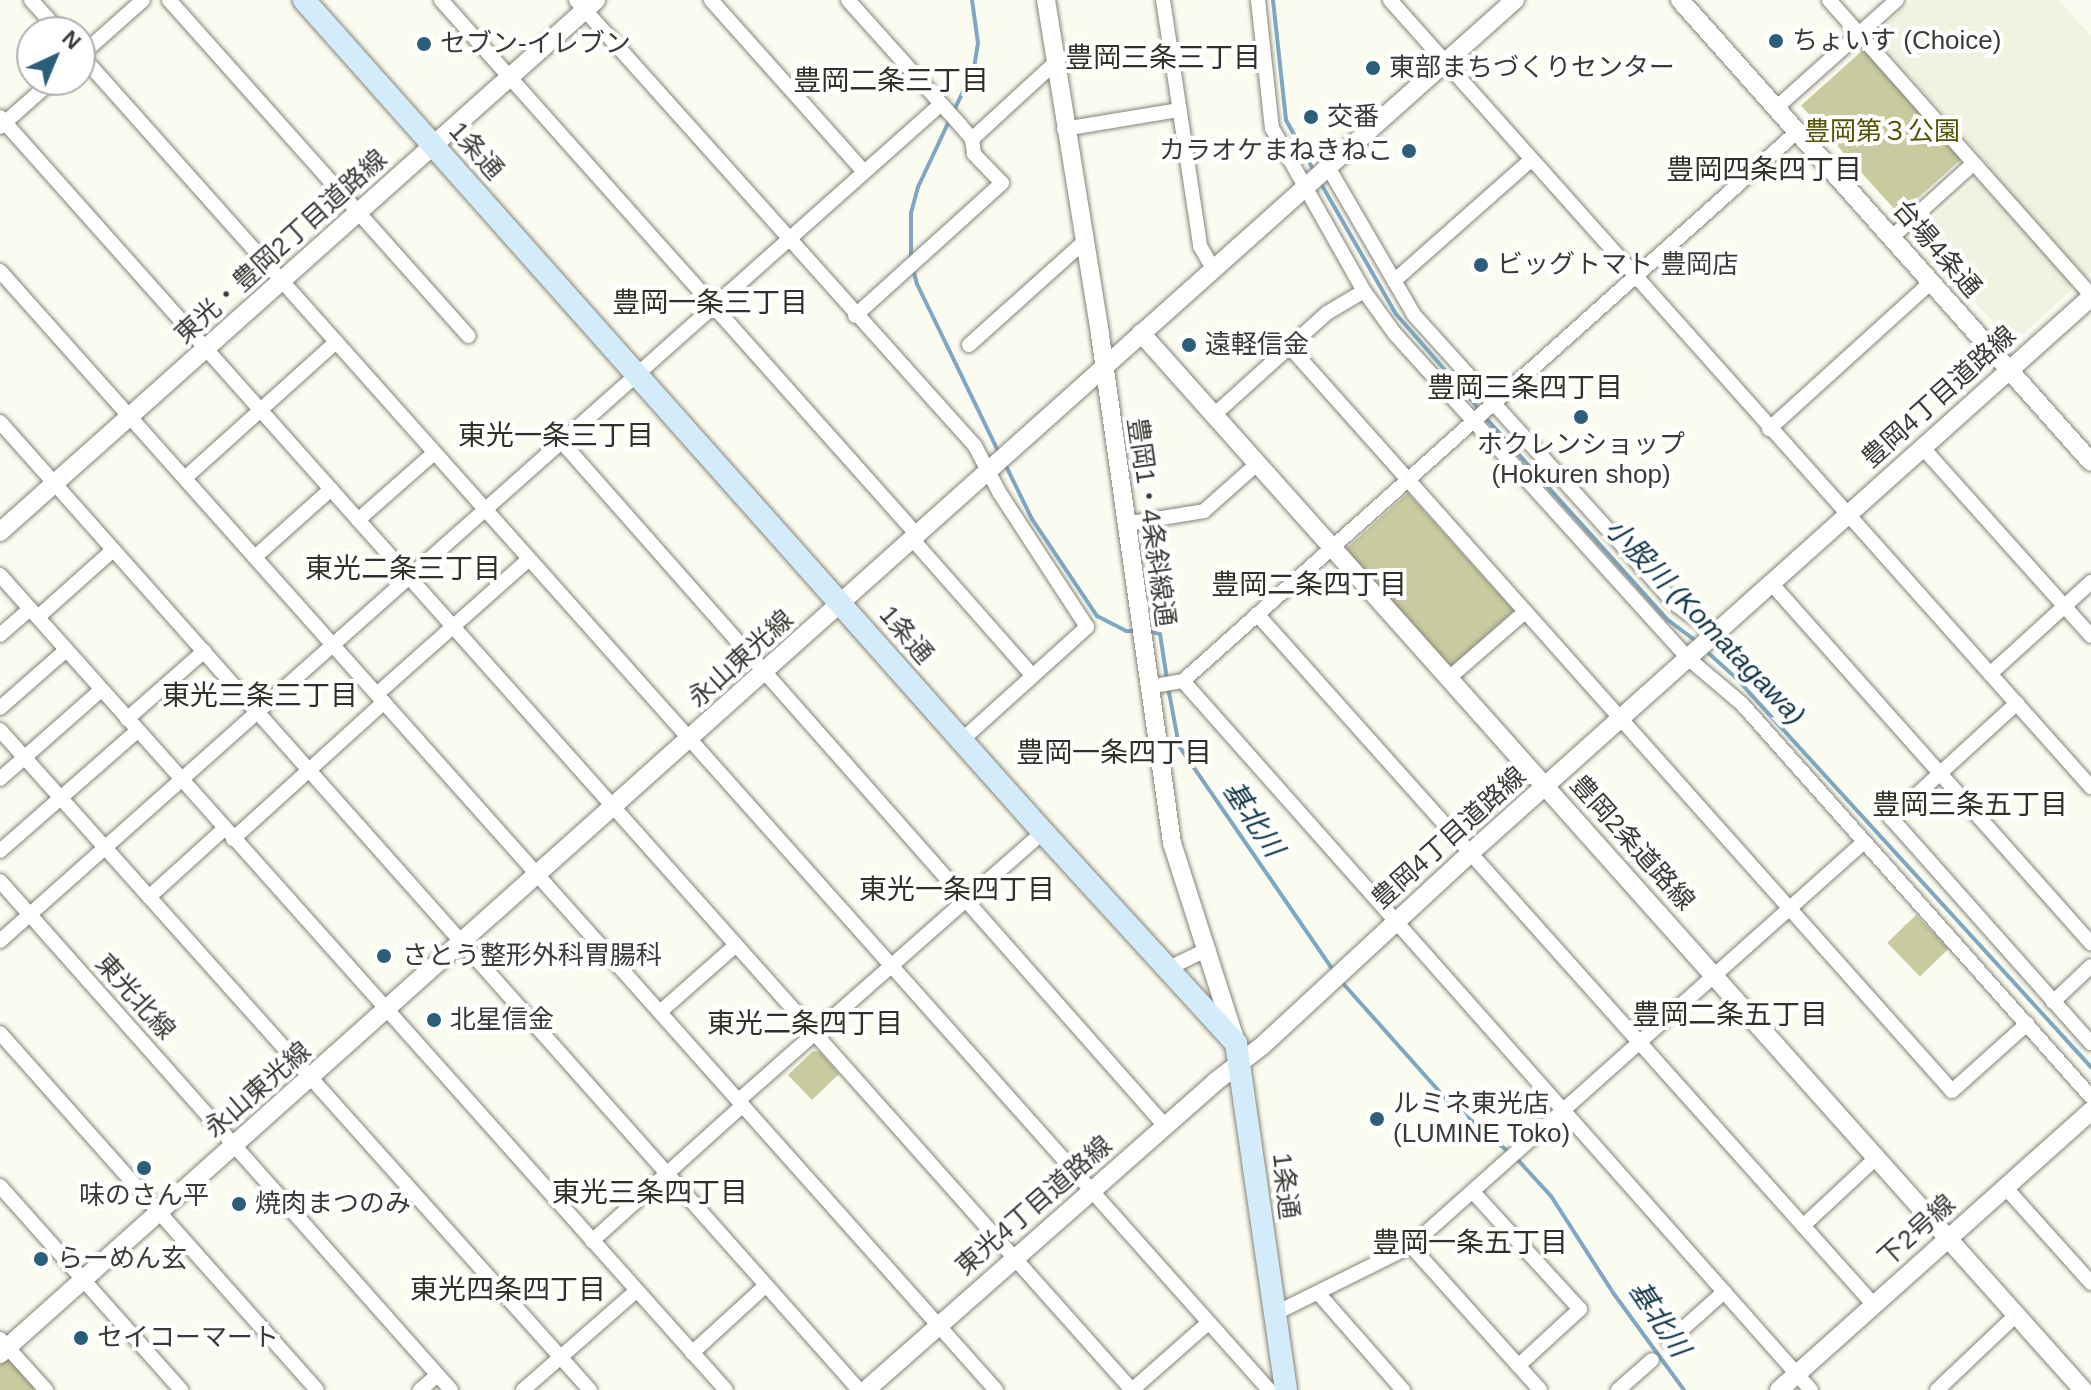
<!DOCTYPE html>
<html>
<head>
<meta charset="utf-8">
<style>
	body { margin:0 }
	#map { position:relative; width:2091px; height:1390px; overflow:hidden; background:#fbfcf0; font-family:Helvetica,"Noto Sans JP",sans-serif }
	div>[style] { position:absolute }
	.built>* { inset:0; background:#f1f2df }
	.green>* { inset:0; background:#c9caa0; transform-origin:0 0 }
	.stream>* { height:4px; margin:-2px; padding:0 2px; transform-origin:2px; border-radius:2px; background:#7da7c2 }
	.roads { filter:drop-shadow(0 0 2px #838379) drop-shadow(0 0 2px #838379) }
	.minor>* { height:14px; margin:-7px; padding:0 7px; transform-origin:7px; border-radius:7px; background:#fff }
	.tertiary>* { height:18px; margin:-9px; padding:0 9px; transform-origin:9px; border-radius:9px; background:#fff }
	.secondary>* { height:22px; margin:-11px; padding:0 11px; transform-origin:11px; border-radius:11px; background:#d4ecfa }
	.dots>* { width:22px; height:22px; translate:-50% -50%; box-sizing:border-box; border:4px solid #fff; border-radius:50% }
	span { translate:-50% -50%; white-space:nowrap; text-align:center; line-height:1.15; -webkit-text-stroke:8px #fff; paint-order:stroke }
	.poi-label { font-size:26px; color:#3a3a36 }
	.left { translate:0 -50%; text-align:left }
	.right { translate:-100% -50%; text-align:right }
	.park-label { font-size:26px; color:#555304 }
	.street-label { font-size:26px; color:#3a3a36 }
	.neighbourhood-label { font-size:28px; color:#303128 }
	.water-label { font-size:28px; color:#11354a; font-style:italic }
	.north { position:absolute; left:16px; top:16px; width:80px; height:80px; box-sizing:border-box; background:#fff; border:2px solid #b0b0af; border-radius:50%; rotate:44deg; font-size:22px; font-weight:700; line-height:32px; text-align:center; color:#3a3a36 }
	.north::after { content:''; display:block; margin:auto; width:28px; height:36px; background:#2b5e7b; clip-path:polygon(50% 0,100% 100%,50% 72%,0 100%) }
</style>
</head>
<body>
<div id="map">
	<div class="built">
		<div style="clip-path:polygon(1912px 0,2059px 0,2091px 36px,2091px 273px,2072px 284px,2071px 291px,2017px 339px,2008px 339px,1919px 240px,1919px 230px,1990px 166px,1876px 38px,1876px 34px)"></div>
	</div>
	<div class="green">
		<div style="left:1865px;top:48px;width:147px;height:86px;rotate:48deg"></div>
		<div style="left:1408px;top:493px;width:158px;height:86px;rotate:48deg"></div>
		<div style="left:1916px;top:915px;width:47px;height:40px;rotate:46deg"></div>
		<div style="clip-path:polygon(813px 1051px,820px 1052px,839px 1074px,812px 1100px,788px 1075px)"></div>
		<div style="clip-path:polygon(11px 1355px,41px 1390px,0 1390px,0 1365px)"></div>
	</div>
	<div class="stream">
		<div style="left:1273px;top:0;width:121px;rotate:83.8deg"></div>
		<div style="left:1286px;top:120px;width:58px;rotate:61.2deg"></div>
		<div style="left:1320px;top:182px;width:152px;rotate:60.1deg"></div>
		<div style="left:1396px;top:314px;width:128px;rotate:48.8deg"></div>
		<div style="left:911px;top:261px;width:48px;rotate:-90deg"></div>
		<div style="left:911px;top:213px;width:27px;rotate:-75deg"></div>
		<div style="left:918px;top:187px;width:132px;rotate:-64.8deg"></div>
		<div style="left:974px;top:68px;width:25px;rotate:-81deg"></div>
		<div style="left:978px;top:43px;width:43px;rotate:-97.9deg"></div>
		<div style="left:913px;top:269px;width:16px;rotate:75deg"></div>
		<div style="left:917px;top:284px;width:188px;rotate:64.1deg"></div>
		<div style="left:1485px;top:417px;width:273px;rotate:48deg"></div>
		<div style="left:1668px;top:620px;width:38px;rotate:37deg"></div>
		<div style="left:1005px;top:464px;width:61px;rotate:63.9deg"></div>
		<div style="left:1032px;top:519px;width:117px;rotate:56.2deg"></div>
		<div style="left:1097px;top:616px;width:33px;rotate:27deg"></div>
		<div style="left:1126px;top:631px;width:12px"></div>
		<div style="left:1147px;top:631px;width:13px;rotate:13deg"></div>
		<div style="left:1160px;top:634px;width:46px;rotate:81.2deg"></div>
		<div style="left:1704px;top:649px;width:43px;rotate:42.2deg"></div>
		<div style="left:1736px;top:678px;width:527px;rotate:47.62deg"></div>
		<div style="left:1168px;top:687px;width:60px;rotate:79.4deg"></div>
		<div style="left:1179px;top:746px;width:275px;rotate:55.5deg"></div>
		<div style="left:1340px;top:980px;width:159px;rotate:48.3deg"></div>
		<div style="left:1446px;top:1099px;width:84px;rotate:40.2deg"></div>
		<div style="left:1517px;top:1159px;width:50px;rotate:47.4deg"></div>
		<div style="left:1551px;top:1196px;width:117px;rotate:57.3deg"></div>
		<div style="left:1614px;top:1294px;width:119px;rotate:53.9deg"></div>
	</div>
	<div class="roads">
		<div class="minor">
			<div style="left:31px;top:0;width:43px;rotate:47.8deg"></div>
			<div style="left:169px;top:0;width:450px;rotate:48.3deg"></div>
			<div style="left:441px;top:0;width:718px;rotate:48.33deg"></div>
			<div style="left:576px;top:0;width:598px;rotate:48.18deg"></div>
			<div style="left:975px;top:446px;width:52px;rotate:62.4deg"></div>
			<div style="left:999px;top:492px;width:161px;rotate:56.9deg"></div>
			<div style="left:1087px;top:627px;width:169px;rotate:137.9deg"></div>
			<div style="left:711px;top:0;width:230px;rotate:48.3deg"></div>
			<div style="left:848px;top:0;width:168px;rotate:48.1deg"></div>
			<div style="left:960px;top:125px;width:18px;rotate:49deg"></div>
			<div style="left:972px;top:139px;width:15px;rotate:82deg"></div>
			<div style="left:974px;top:154px;width:40px;rotate:46deg"></div>
			<div style="left:1002px;top:183px;width:198px;rotate:137.9deg"></div>
			<div style="left:1163px;top:0;width:249px;rotate:81.4deg"></div>
			<div style="left:1200px;top:246px;width:24px;rotate:60deg"></div>
			<div style="left:1258px;top:0;width:129px;rotate:83.8deg"></div>
			<div style="left:1272px;top:128px;width:187px;rotate:60.6deg"></div>
			<div style="left:1364px;top:291px;width:53px;rotate:54.2deg"></div>
			<div style="left:1395px;top:334px;width:438px;rotate:47.9deg"></div>
			<div style="left:1689px;top:659px;width:70px;rotate:40.3deg"></div>
			<div style="left:1742px;top:704px;width:526px;rotate:48.39deg"></div>
			<div style="left:1390px;top:0;width:1054px;rotate:48.31deg"></div>
			<div style="left:1829px;top:0;width:395px;rotate:48.4deg"></div>
			<div style="left:80px;top:54px;width:1788px;rotate:48.33deg"></div>
			<div style="left:80px;top:56px;width:84px;rotate:-41.6deg"></div>
			<div style="left:1776px;top:108px;width:162px;rotate:-41.8deg"></div>
			<div style="left:0;top:117px;width:1704px;rotate:48.36deg"></div>
			<div style="left:1132px;top:1390px;width:101px;rotate:-41.4deg"></div>
			<div style="left:0;top:127px;width:71px;rotate:-41.6deg"></div>
			<div style="left:1064px;top:129px;width:117px;rotate:-9.4deg"></div>
			<div style="left:972px;top:139px;width:113px;rotate:-42.5deg"></div>
			<div style="left:1328px;top:167px;width:171px;rotate:59.8deg"></div>
			<div style="left:1414px;top:315px;width:388px;rotate:47.9deg"></div>
			<div style="left:1674px;top:603px;width:52px;rotate:36.4deg"></div>
			<div style="left:1892px;top:237px;width:110px;rotate:-42.1deg"></div>
			<div style="left:0;top:271px;width:1498px;rotate:48.33deg"></div>
			<div style="left:1394px;top:281px;width:183px;rotate:-41.5deg"></div>
			<div style="left:969px;top:345px;width:157px;rotate:-41.9deg"></div>
			<div style="left:1289px;top:346px;width:997px;rotate:48.33deg"></div>
			<div style="left:1952px;top:1091px;width:101px;rotate:-41.8deg"></div>
			<div style="left:1214px;top:415px;width:152px;rotate:-42.1deg"></div>
			<div style="left:1327px;top:313px;width:43px;rotate:-30.7deg"></div>
			<div style="left:0;top:422px;width:1294px;rotate:48.41deg"></div>
			<div style="left:1769px;top:429px;width:219px;rotate:-42.2deg"></div>
			<div style="left:561px;top:441px;width:915px;rotate:48.59deg"></div>
			<div style="left:1923px;top:448px;width:252px;rotate:48.2deg"></div>
			<div style="left:185px;top:478px;width:203px;rotate:-42deg"></div>
			<div style="left:358px;top:520px;width:101px;rotate:-41.4deg"></div>
			<div style="left:1125px;top:524px;width:80px;rotate:-9.3deg"></div>
			<div style="left:1204px;top:511px;width:72px;rotate:-41.6deg"></div>
			<div style="left:913px;top:540px;width:181px;rotate:48.6deg"></div>
			<div style="left:255px;top:557px;width:102px;rotate:-41.8deg"></div>
			<div style="left:0;top:575px;width:1091px;rotate:48.31deg"></div>
			<div style="left:1771px;top:583px;width:482px;rotate:48.4deg"></div>
			<div style="left:1257px;top:614px;width:926px;rotate:48.24deg"></div>
			<div style="left:38px;top:617px;width:101px;rotate:-41.8deg"></div>
			<div style="left:0;top:635px;width:40px;rotate:-41deg"></div>
			<div style="left:1990px;top:674px;width:137px;rotate:-42.3deg"></div>
			<div style="left:1449px;top:678px;width:101px;rotate:-41deg"></div>
			<div style="left:1183px;top:681px;width:947px;rotate:48.47deg"></div>
			<div style="left:1149px;top:687px;width:35px;rotate:-10deg"></div>
			<div style="left:1183px;top:681px;width:825px;rotate:-41.81deg"></div>
			<div style="left:377px;top:694px;width:203px;rotate:-41.6deg"></div>
			<div style="left:2017px;top:703px;width:171px;rotate:137.6deg"></div>
			<div style="left:1891px;top:818px;width:301px;rotate:48.4deg"></div>
			<div style="left:0;top:708px;width:88px;rotate:-41.3deg"></div>
			<div style="left:127px;top:719px;width:103px;rotate:-41.4deg"></div>
			<div style="left:0;top:730px;width:885px;rotate:48.21deg"></div>
			<div style="left:0;top:779px;width:135px;rotate:-41.4deg"></div>
			<div style="left:233px;top:839px;width:204px;rotate:-42.2deg"></div>
			<div style="left:0;top:851px;width:182px;rotate:-41.2deg"></div>
			<div style="left:0;top:881px;width:680px;rotate:48.46deg"></div>
			<div style="left:149px;top:897px;width:101px;rotate:-42.2deg"></div>
			<div style="left:0;top:941px;width:1259px;rotate:-41.65deg"></div>
			<div style="left:1167px;top:969px;width:46px;rotate:-26deg"></div>
			<div style="left:2053px;top:1002px;width:52px;rotate:-43.5deg"></div>
			<div style="left:660px;top:1012px;width:101px;rotate:-41.4deg"></div>
			<div style="left:0;top:1033px;width:477px;rotate:48.4deg"></div>
			<div style="left:739px;top:1100px;width:405px;rotate:-41.4deg"></div>
			<div style="left:0;top:1186px;width:273px;rotate:48.4deg"></div>
			<div style="left:2005px;top:1187px;width:129px;rotate:48.1deg"></div>
			<div style="left:1473px;top:1192px;width:159px;rotate:47.6deg"></div>
			<div style="left:1580px;top:1309px;width:84px;rotate:137.4deg"></div>
			<div style="left:1803px;top:1226px;width:101px;rotate:-43deg"></div>
			<div style="left:592px;top:1241px;width:203px;rotate:-42deg"></div>
			<div style="left:1411px;top:1246px;width:193px;rotate:48.1deg"></div>
			<div style="left:1319px;top:1294px;width:128px;rotate:48.8deg"></div>
			<div style="left:1274px;top:1314px;width:153px;rotate:-26.4deg"></div>
			<div style="left:1411px;top:1246px;width:607px;rotate:-41.73deg"></div>
			<div style="left:0;top:1339px;width:69px;rotate:48deg"></div>
			<div style="left:1669px;top:1341px;width:74px;rotate:-41.7deg"></div>
			<div style="left:692px;top:1353px;width:99px;rotate:-42.5deg"></div>
			<div style="left:420px;top:1390px;width:23px;rotate:-41deg"></div>
			<div style="left:523px;top:1390px;width:150px;rotate:-41.2deg"></div>
			<div style="left:1618px;top:1390px;width:45px;rotate:-41.4deg"></div>
			<div style="left:1937px;top:1390px;width:109px;rotate:-43.5deg"></div>
		</div>
		<div class="tertiary">
			<div style="left:1046px;top:0;width:339px;rotate:80.8deg"></div>
			<div style="left:1100px;top:335px;width:513px;rotate:81.93deg"></div>
			<div style="left:1172px;top:843px;width:209px;rotate:72.2deg"></div>
			<div style="left:1680px;top:0;width:618px;rotate:48.34deg"></div>
			<div style="left:1141px;top:333px;width:1416px;rotate:48.29deg"></div>
			<div style="left:0;top:532px;width:799px;rotate:-41.75deg"></div>
			<div style="left:0;top:1354px;width:2032px;rotate:-41.79deg"></div>
			<div style="left:866px;top:1390px;width:465px;rotate:-41.4deg"></div>
			<div style="left:1215px;top:1082px;width:59px;rotate:-37.5deg"></div>
			<div style="left:1262px;top:1046px;width:282px;rotate:-42.8deg"></div>
			<div style="left:1469px;top:854px;width:835px;rotate:-41.84deg"></div>
			<div style="left:1779px;top:1390px;width:419px;rotate:-41.8deg"></div>
		</div>
		<div class="secondary">
			<div style="left:304px;top:0;width:1113px;rotate:48.39deg"></div>
			<div style="left:1043px;top:832px;width:286px;rotate:47.6deg"></div>
			<div style="left:1236px;top:1043px;width:351px;rotate:81.8deg"></div>
		</div>
	</div>
	<div class="dots">
		<div style="left:1776px;top:41px;background:#2b5e7b"></div>
		<div style="left:424px;top:44px;background:#2b5e7b"></div>
		<div style="left:1373px;top:68px;background:#2b5e7b"></div>
		<div style="left:1311px;top:117px;background:#2b5e7b"></div>
		<div style="left:1409px;top:151px;background:#2b5e7b"></div>
		<div style="left:1481px;top:265px;background:#2b5e7b"></div>
		<div style="left:1189px;top:345px;background:#2b5e7b"></div>
		<div style="left:1581px;top:417px;background:#2b5e7b"></div>
		<div style="left:384px;top:956px;background:#2b5e7b"></div>
		<div style="left:434px;top:1020px;background:#2b5e7b"></div>
		<div style="left:1377px;top:1119px;background:#2b5e7b"></div>
		<div style="left:144px;top:1168px;background:#2b5e7b"></div>
		<div style="left:239px;top:1204px;background:#2b5e7b"></div>
		<div style="left:41px;top:1259px;background:#2b5e7b"></div>
		<div style="left:81px;top:1338px;background:#2b5e7b"></div>
	</div>
	<div class="poi-label">
		<span class="left" style="left:1792px;top:41px">ちょいす (Choice)</span>
		<span class="left" style="left:440px;top:44px">セブン-イレブン</span>
		<span class="left" style="left:1389px;top:68px">東部まちづくりセンター</span>
		<span class="left" style="left:1327px;top:117px">交番</span>
		<span class="right" style="left:1393px;top:151px">カラオケまねきねこ</span>
		<span class="left" style="left:1497px;top:265px">ビッグトマト 豊岡店</span>
		<span class="left" style="left:1205px;top:345px">遠軽信金</span>
		<span style="left:1581px;top:460px">ホクレンショップ<br>(Hokuren shop)</span>
		<span class="left" style="left:402px;top:956px">さとう整形外科胃腸科</span>
		<span class="left" style="left:450px;top:1020px">北星信金</span>
		<span class="left" style="left:1393px;top:1119px">ルミネ東光店<br>(LUMINE Toko)</span>
		<span style="left:144px;top:1196px">味のさん平</span>
		<span class="left" style="left:255px;top:1204px">焼肉まつのみ</span>
		<span class="left" style="left:57px;top:1259px">らーめん玄</span>
		<span class="left" style="left:97px;top:1338px">セイコーマート</span>
	</div>
	<div class="park-label">
		<span style="left:1882px;top:132px">豊岡第３公園</span>
	</div>
	<div class="street-label">
		<span style="left:476px;top:151px;rotate:48deg">1条通</span>
		<span style="left:281px;top:247px;rotate:-42deg">東光・豊岡2丁目道路線</span>
		<span style="left:1937px;top:249px;rotate:49deg">台場4条通</span>
		<span style="left:1939px;top:397px;rotate:-42deg">豊岡4丁目道路線</span>
		<span style="left:1151px;top:522px;rotate:82deg">豊岡1・4条斜線通</span>
		<span style="left:906px;top:635px;rotate:49deg">1条通</span>
		<span style="left:741px;top:659px;rotate:-42deg">永山東光線</span>
		<span style="left:1449px;top:838px;rotate:-42deg">豊岡4丁目道路線</span>
		<span style="left:1632px;top:843px;rotate:48deg">豊岡2条道路線</span>
		<span style="left:135px;top:997px;rotate:48deg">東光北線</span>
		<span style="left:258px;top:1090px;rotate:-41deg">永山東光線</span>
		<span style="left:1285px;top:1186px;rotate:83deg">1条通</span>
		<span style="left:1034px;top:1206px;rotate:-41deg">東光4丁目道路線</span>
		<span style="left:1917px;top:1231px;rotate:-42deg">下2号線</span>
	</div>
	<div class="neighbourhood-label">
		<span style="left:1163px;top:58px">豊岡三条三丁目</span>
		<span style="left:891px;top:81px">豊岡二条三丁目</span>
		<span style="left:1764px;top:170px">豊岡四条四丁目</span>
		<span style="left:710px;top:303px">豊岡一条三丁目</span>
		<span style="left:1525px;top:388px">豊岡三条四丁目</span>
		<span style="left:556px;top:436px">東光一条三丁目</span>
		<span style="left:403px;top:569px">東光二条三丁目</span>
		<span style="left:1309px;top:585px">豊岡二条四丁目</span>
		<span style="left:260px;top:696px">東光三条三丁目</span>
		<span style="left:1114px;top:753px">豊岡一条四丁目</span>
		<span style="left:1970px;top:805px">豊岡三条五丁目</span>
		<span style="left:957px;top:890px">東光一条四丁目</span>
		<span style="left:1730px;top:1015px">豊岡二条五丁目</span>
		<span style="left:805px;top:1024px">東光二条四丁目</span>
		<span style="left:650px;top:1193px">東光三条四丁目</span>
		<span style="left:1470px;top:1243px">豊岡一条五丁目</span>
		<span style="left:508px;top:1290px">東光四条四丁目</span>
	</div>
	<div class="water-label">
		<span style="left:1705px;top:622px;rotate:46deg">小股川 (Komatagawa)</span>
		<span style="left:1253px;top:819px;rotate:56deg">基北川</span>
		<span style="left:1659px;top:1319px;rotate:56deg">基北川</span>
	</div>
	<div class="north">N</div>
</div>
</body>
</html>
